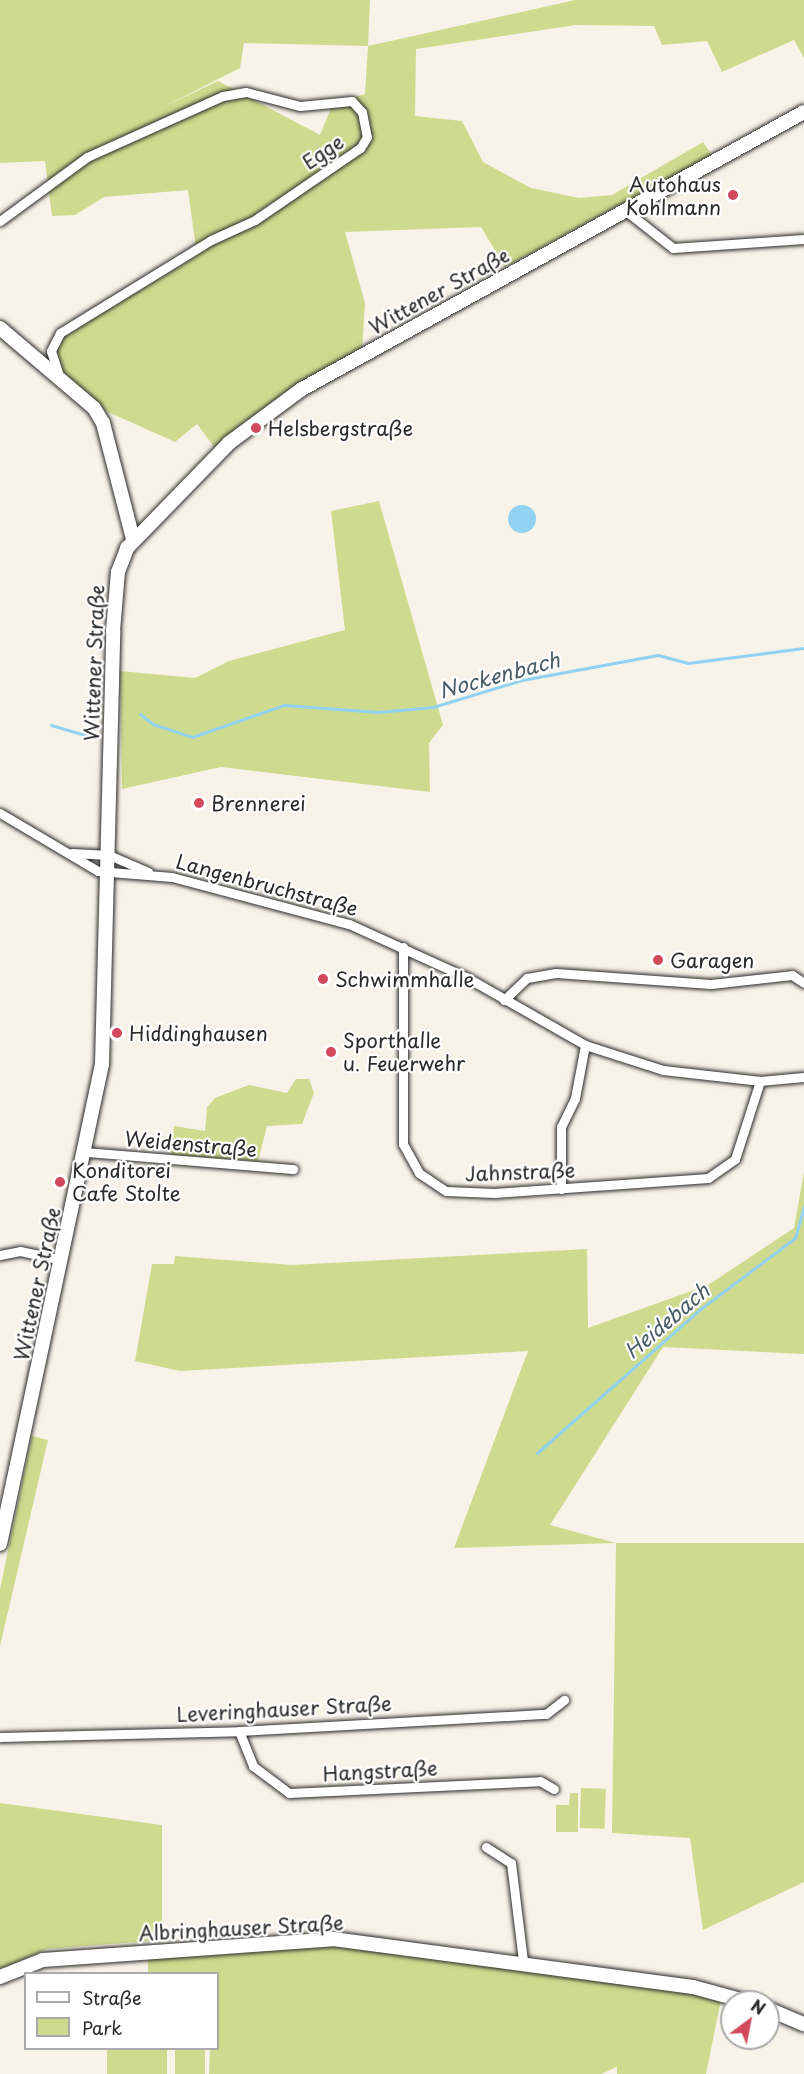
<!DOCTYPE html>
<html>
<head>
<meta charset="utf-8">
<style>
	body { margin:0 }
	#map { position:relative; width:804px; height:2074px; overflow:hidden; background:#f8f3e9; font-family:"Playpen Sans",sans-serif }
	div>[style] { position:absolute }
	.green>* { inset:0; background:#cedb8e; transform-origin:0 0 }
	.water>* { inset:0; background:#91d2f3 }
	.round { border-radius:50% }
	.stream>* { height:3px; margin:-1.5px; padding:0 1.5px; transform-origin:1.5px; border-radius:1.5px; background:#91d2f3 }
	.roads { filter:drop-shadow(0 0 2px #2b2b2b) drop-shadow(0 0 2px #2b2b2b) }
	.street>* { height:9px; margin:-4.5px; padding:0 4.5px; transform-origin:4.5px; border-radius:4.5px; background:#fff }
	.secondary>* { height:14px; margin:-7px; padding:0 7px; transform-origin:7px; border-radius:7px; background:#fff }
	.dots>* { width:16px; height:16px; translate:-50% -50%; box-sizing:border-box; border:3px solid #fff; border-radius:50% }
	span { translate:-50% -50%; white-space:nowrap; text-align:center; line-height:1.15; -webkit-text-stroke:4.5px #fff; paint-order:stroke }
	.street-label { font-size:20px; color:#2b2b2b }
	.poi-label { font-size:20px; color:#2b2b2b }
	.right { translate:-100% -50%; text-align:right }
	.left { translate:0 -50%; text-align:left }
	.water-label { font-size:21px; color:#4a5d67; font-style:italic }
	.legend { position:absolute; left:24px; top:1972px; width:195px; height:78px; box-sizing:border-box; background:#fff; border:2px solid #aaa; margin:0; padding:8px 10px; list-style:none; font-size:18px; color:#2b2b2b }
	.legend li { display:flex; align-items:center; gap:12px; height:30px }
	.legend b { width:30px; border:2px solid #aaa }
	.north { position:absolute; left:720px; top:1990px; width:60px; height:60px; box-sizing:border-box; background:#fff; border:2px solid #aaa; border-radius:50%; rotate:32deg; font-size:16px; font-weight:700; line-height:24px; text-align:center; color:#2b2b2b }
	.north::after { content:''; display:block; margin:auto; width:21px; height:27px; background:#d1495b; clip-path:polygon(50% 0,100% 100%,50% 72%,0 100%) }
</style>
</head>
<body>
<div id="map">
	<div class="green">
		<div style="clip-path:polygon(0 0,370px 0,368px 46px,244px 43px,240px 68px,163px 107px,218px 81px,320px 135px,333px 103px,365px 94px,368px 46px,575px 0,804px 0,804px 58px,794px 40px,722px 72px,707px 41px,662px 45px,654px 26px,576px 25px,416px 49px,415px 116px,462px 121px,483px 162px,531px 188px,579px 198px,612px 195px,703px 142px,712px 155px,505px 267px,481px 227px,345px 232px,365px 303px,362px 350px,303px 381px,215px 448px,197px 424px,175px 442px,97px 407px,61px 373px,54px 349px,61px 337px,197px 256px,188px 190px,104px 197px,75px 215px,52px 216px,45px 161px,0 163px)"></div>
		<div style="clip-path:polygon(379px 501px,443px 725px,429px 743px,430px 792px,221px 767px,122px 789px,120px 671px,195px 678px,229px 661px,345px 630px,331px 511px)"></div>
		<div style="clip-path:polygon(296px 1079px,309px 1079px,314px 1093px,302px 1124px,267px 1126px,258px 1161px,171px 1155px,174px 1126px,205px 1131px,207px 1107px,215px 1098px,249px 1085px,287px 1093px)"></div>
		<div style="clip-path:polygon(804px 1172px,804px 1354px,663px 1347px,550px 1525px,616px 1543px,804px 1543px,804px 1882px,703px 1930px,690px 1838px,612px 1833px,616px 1543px,454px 1548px,528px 1351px,180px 1371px,135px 1361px,152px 1264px,174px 1264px,175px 1256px,292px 1265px,587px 1249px,588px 1328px,708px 1285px,794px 1228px)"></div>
		<div style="clip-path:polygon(32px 1436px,48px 1440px,0 1646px,0 1589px)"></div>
		<div style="left:581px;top:1788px;width:25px;height:40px;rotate:2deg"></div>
		<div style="clip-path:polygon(570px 1793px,578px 1793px,578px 1832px,556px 1832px,556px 1805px,569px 1805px)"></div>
		<div style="clip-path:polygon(0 1803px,162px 1825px,162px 1940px,47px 1949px,0 1970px)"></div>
		<div style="clip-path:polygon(323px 1944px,677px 1987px,721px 2000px,706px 2074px,617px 2074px,617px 2067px,601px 2074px,209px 2074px,210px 2049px,218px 2048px,218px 1974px,148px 1973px,148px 1956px)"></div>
		<div style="left:107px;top:2049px;width:60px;height:25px"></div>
		<div style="left:175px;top:2049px;width:30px;height:25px"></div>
	</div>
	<div class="water">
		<div class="round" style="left:508px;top:505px;width:28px;height:28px"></div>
	</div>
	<div class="stream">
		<div style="left:140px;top:714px;width:16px;rotate:38deg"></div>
		<div style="left:153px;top:724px;width:41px;rotate:18.4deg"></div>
		<div style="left:192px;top:737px;width:97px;rotate:-19.2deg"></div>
		<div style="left:284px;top:705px;width:94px;rotate:4.3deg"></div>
		<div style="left:378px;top:712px;width:55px;rotate:-5.2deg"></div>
		<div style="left:433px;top:707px;width:93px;rotate:-16.9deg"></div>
		<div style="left:522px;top:680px;width:138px;rotate:-10.4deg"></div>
		<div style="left:658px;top:655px;width:31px;rotate:15deg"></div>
		<div style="left:688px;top:663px;width:117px;rotate:-7.4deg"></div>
		<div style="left:51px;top:725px;width:43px;rotate:16.3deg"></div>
		<div style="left:537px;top:1453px;width:216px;rotate:-41.4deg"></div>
		<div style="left:699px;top:1310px;width:120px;rotate:-36.9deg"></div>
		<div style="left:795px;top:1238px;width:33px;rotate:-74deg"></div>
	</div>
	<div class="roads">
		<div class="street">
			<div style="left:626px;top:211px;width:60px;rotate:38.2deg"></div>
			<div style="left:673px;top:248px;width:131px;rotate:-3.9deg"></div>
			<div style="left:0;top:221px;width:108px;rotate:-36.3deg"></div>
			<div style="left:87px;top:157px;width:149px;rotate:-24.2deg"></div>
			<div style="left:223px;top:96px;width:23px;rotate:-10deg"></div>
			<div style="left:246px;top:92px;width:56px;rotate:14.5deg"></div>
			<div style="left:300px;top:106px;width:52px;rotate:-5.5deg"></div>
			<div style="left:352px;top:101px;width:15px;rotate:48deg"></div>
			<div style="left:362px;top:112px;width:25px;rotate:79deg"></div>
			<div style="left:367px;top:137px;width:13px;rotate:122deg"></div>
			<div style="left:360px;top:148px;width:127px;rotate:145.6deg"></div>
			<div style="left:255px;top:220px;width:48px;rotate:155.6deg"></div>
			<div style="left:211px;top:240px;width:177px;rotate:148.4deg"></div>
			<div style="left:60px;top:333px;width:20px;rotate:117deg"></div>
			<div style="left:51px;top:351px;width:26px;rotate:72deg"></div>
			<div style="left:0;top:813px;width:114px;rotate:30.6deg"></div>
			<div style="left:98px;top:871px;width:74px;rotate:4.6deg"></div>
			<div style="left:172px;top:877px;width:183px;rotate:14.9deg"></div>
			<div style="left:349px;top:924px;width:128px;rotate:24.4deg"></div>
			<div style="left:466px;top:977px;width:137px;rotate:29.7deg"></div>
			<div style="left:585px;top:1045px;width:82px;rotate:17.8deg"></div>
			<div style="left:663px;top:1070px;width:98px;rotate:6.5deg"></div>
			<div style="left:760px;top:1081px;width:44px;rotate:-5.2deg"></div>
			<div style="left:72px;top:853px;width:37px;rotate:3deg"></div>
			<div style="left:109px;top:855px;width:43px;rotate:23.6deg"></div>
			<div style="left:403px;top:947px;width:197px;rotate:90deg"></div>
			<div style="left:403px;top:1144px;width:33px;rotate:61deg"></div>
			<div style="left:419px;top:1173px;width:32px;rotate:34deg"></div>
			<div style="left:446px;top:1191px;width:48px;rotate:2.4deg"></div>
			<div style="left:494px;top:1193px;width:215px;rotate:-4deg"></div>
			<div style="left:708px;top:1178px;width:33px;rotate:-35deg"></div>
			<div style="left:735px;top:1159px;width:82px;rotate:-72.2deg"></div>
			<div style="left:504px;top:1000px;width:32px;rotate:-44deg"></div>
			<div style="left:527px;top:978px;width:29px;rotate:-10deg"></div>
			<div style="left:556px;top:973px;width:155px;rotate:4.1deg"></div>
			<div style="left:711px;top:984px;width:81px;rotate:-6.3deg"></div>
			<div style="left:792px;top:975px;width:14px;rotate:34deg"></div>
			<div style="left:86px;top:1152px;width:208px;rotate:4.7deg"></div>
			<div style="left:561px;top:1189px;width:62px;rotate:-90deg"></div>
			<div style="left:561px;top:1127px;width:32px;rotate:-64deg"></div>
			<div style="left:575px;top:1098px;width:54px;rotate:-79.3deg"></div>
			<div style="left:0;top:1255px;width:20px;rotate:-11deg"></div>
			<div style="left:20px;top:1251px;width:43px;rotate:12.1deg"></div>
			<div style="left:239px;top:1731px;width:38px;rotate:68deg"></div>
			<div style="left:253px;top:1766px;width:45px;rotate:36.9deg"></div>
			<div style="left:289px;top:1793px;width:251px;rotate:-2.7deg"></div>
			<div style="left:540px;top:1781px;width:16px;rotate:30deg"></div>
			<div style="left:0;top:1737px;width:239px;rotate:-1.4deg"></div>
			<div style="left:239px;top:1731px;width:307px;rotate:-3.2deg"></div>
			<div style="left:546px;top:1714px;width:23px;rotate:-38deg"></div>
			<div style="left:486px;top:1847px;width:30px;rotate:33deg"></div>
			<div style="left:511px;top:1863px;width:99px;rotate:83deg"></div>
		</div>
		<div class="secondary">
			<div style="left:0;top:328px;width:123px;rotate:40.4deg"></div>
			<div style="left:94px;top:408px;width:17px;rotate:59deg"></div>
			<div style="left:103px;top:423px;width:120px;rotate:75.5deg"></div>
			<div style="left:0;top:1544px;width:491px;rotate:-78deg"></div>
			<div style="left:102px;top:1064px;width:433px;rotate:-88.5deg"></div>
			<div style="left:113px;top:631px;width:59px;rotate:-85.2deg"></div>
			<div style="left:118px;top:572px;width:26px;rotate:-69deg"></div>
			<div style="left:127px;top:548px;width:146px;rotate:-45.8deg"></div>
			<div style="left:229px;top:443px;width:91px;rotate:-36.5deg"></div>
			<div style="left:302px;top:389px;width:573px;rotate:-28.89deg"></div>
			<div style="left:0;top:1977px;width:46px;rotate:-21.6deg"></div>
			<div style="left:43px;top:1960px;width:291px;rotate:-4.1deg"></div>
			<div style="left:333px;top:1939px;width:363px;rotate:7.6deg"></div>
			<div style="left:693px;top:1987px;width:57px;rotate:15.3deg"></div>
			<div style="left:768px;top:2009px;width:39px;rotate:23deg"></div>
		</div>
	</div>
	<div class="dots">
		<div style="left:733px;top:195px;background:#d1495b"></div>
		<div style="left:256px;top:428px;background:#d1495b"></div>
		<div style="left:199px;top:803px;background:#d1495b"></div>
		<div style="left:658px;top:960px;background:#d1495b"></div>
		<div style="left:323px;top:979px;background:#d1495b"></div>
		<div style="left:117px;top:1033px;background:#d1495b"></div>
		<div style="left:331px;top:1052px;background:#d1495b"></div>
		<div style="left:60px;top:1182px;background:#d1495b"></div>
	</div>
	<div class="street-label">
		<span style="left:323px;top:152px;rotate:-34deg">Egge</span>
		<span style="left:439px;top:291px;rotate:-29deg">Wittener Straße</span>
		<span style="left:94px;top:663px;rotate:-88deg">Wittener Straße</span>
		<span style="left:267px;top:885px;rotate:15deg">Langenbruchstraße</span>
		<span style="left:191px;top:1144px;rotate:5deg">Weidenstraße</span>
		<span style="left:520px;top:1172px;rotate:-2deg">Jahnstraße</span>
		<span style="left:37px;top:1284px;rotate:-78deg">Wittener Straße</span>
		<span style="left:284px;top:1709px;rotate:-3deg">Leveringhauser Straße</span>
		<span style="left:380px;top:1771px;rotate:-3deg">Hangstraße</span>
		<span style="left:241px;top:1928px;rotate:-3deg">Albringhauser Straße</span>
	</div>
	<div class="poi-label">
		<span class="right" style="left:721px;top:196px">Autohaus<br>Kohlmann</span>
		<span class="left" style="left:268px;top:428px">Helsbergstraße</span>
		<span class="left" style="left:211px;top:803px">Brennerei</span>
		<span class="left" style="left:670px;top:960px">Garagen</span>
		<span class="left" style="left:335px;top:979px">Schwimmhalle</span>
		<span class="left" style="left:129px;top:1033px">Hiddinghausen</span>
		<span class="left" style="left:343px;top:1052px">Sporthalle<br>u. Feuerwehr</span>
		<span class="left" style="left:72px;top:1182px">Konditorei<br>Cafe Stolte</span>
	</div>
	<div class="water-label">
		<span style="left:499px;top:674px;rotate:-15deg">Nockenbach</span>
		<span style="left:666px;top:1320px;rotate:-40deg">Heidebach</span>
	</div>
	<ul class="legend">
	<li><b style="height:8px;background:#fff"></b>Straße</li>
	<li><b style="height:16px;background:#cedb8e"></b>Park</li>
	</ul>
	<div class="north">N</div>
</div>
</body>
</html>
